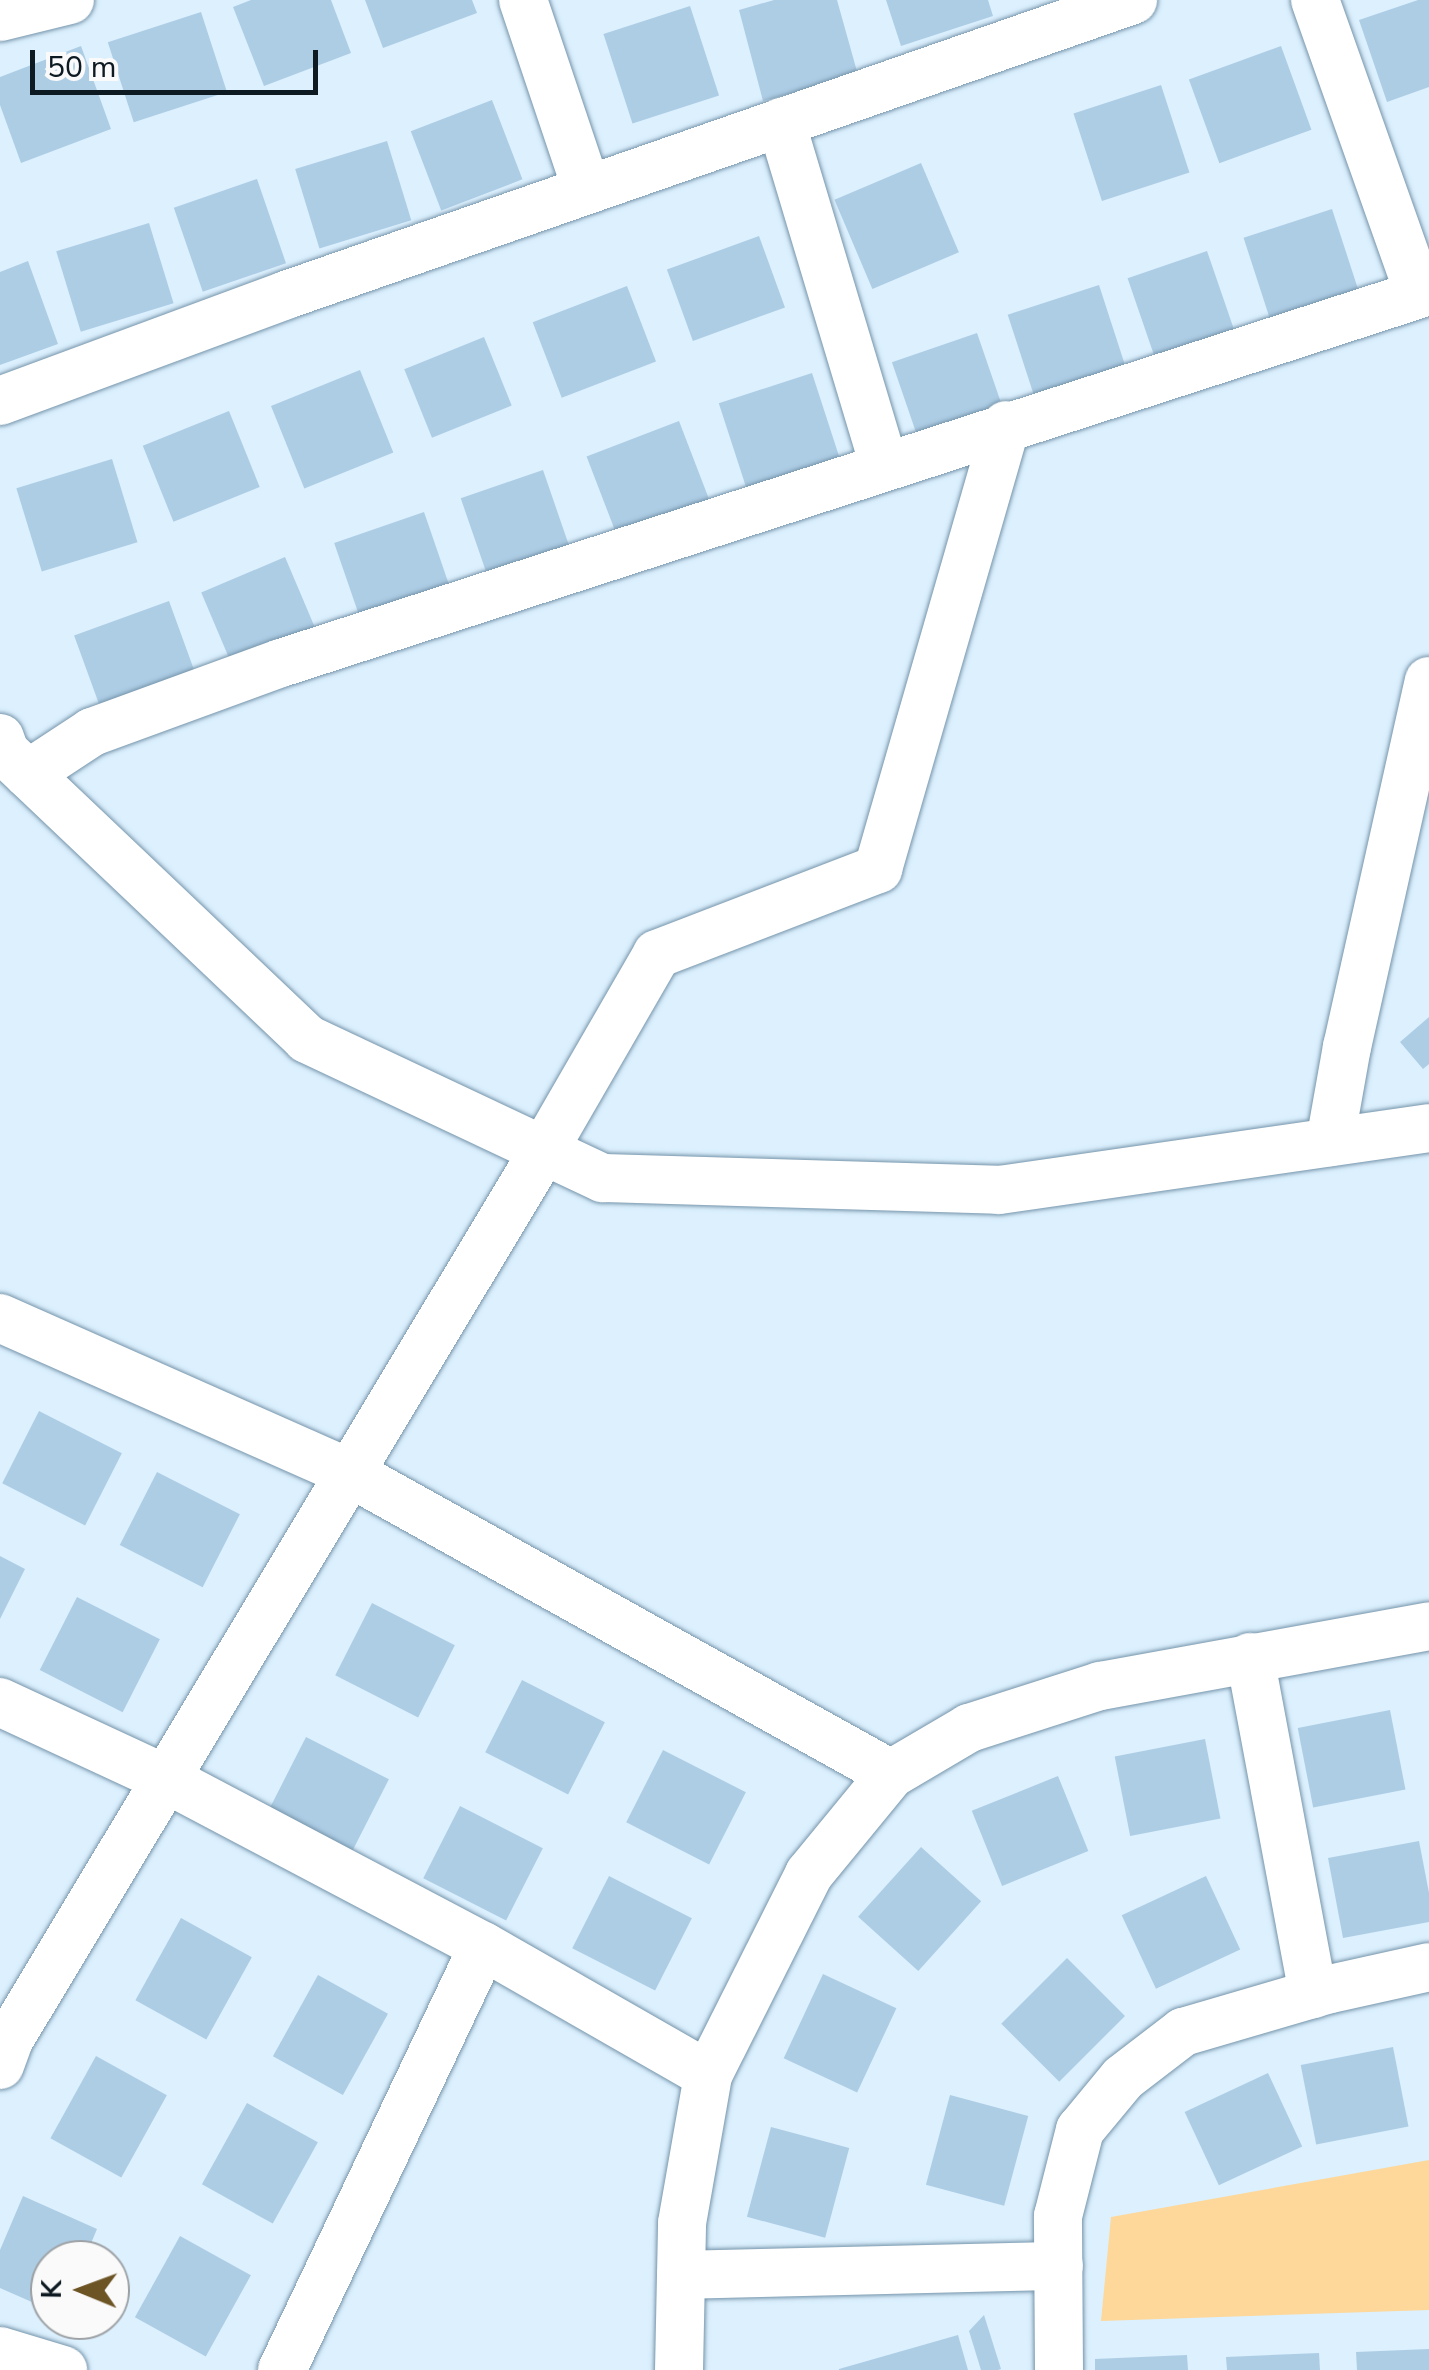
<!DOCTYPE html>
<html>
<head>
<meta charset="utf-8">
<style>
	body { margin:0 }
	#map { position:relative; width:1429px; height:2370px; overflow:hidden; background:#dcf0fe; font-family:"Nunito Sans",sans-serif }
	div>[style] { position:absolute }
	.green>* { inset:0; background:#fdd89a }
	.building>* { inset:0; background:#adcde5; transform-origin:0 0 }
	.roads { filter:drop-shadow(0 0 2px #7594aa) drop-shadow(0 0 2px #7594aa) }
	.minor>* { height:48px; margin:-24px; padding:0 24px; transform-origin:24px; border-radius:24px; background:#fff }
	span { translate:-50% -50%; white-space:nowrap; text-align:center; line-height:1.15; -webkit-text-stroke:8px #fafafa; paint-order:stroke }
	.north { position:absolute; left:30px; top:2240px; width:100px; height:100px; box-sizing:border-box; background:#fafafa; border:2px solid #9ca0a4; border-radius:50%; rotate:271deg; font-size:28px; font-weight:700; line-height:40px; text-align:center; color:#0e1a22 }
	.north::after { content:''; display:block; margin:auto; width:35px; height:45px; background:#6d5425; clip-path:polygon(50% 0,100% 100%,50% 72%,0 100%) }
	.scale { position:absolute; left:30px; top:50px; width:288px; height:45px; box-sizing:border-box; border:5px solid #0e1a22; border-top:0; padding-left:12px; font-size:30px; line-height:35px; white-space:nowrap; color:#0e1a22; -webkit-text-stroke:8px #fafafa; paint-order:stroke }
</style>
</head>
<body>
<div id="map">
	<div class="green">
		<div style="clip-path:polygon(1429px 2160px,1429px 2310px,1101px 2321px,1111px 2217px)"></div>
	</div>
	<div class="building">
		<div style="clip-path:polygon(251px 0,331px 0,351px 53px,264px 86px,233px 7px)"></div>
		<div style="clip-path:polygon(365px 0,472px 0,477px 13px,383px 48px)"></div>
		<div style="clip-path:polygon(774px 0,837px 0,858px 75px,763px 101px,739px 10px)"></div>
		<div style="clip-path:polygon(886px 0,988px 0,993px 16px,901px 46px)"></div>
		<div style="clip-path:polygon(1418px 0,1429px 0,1429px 87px,1387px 102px,1359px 20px)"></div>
		<div style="left:690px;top:6px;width:94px;height:91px;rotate:72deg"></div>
		<div style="left:201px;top:12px;width:84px;height:98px;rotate:72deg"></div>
		<div style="clip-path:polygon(81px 46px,111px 129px,21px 163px,0 105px,0 77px)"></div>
		<div style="left:1281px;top:46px;width:89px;height:98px;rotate:70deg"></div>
		<div style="left:1161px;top:85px;width:92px;height:92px;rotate:72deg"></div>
		<div style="left:492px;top:100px;width:85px;height:87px;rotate:69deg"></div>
		<div style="left:387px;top:141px;width:83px;height:96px;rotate:73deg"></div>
		<div style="left:921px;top:163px;width:97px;height:94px;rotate:67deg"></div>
		<div style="left:257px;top:179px;width:89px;height:88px;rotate:71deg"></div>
		<div style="left:1332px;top:209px;width:87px;height:93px;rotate:72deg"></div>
		<div style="left:149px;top:223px;width:84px;height:97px;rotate:73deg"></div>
		<div style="left:759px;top:236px;width:76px;height:98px;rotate:70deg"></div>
		<div style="left:1207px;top:251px;width:93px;height:84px;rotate:71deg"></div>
		<div style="clip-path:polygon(28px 261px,58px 344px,0 365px,0 272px)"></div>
		<div style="left:1099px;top:285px;width:93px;height:96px;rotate:72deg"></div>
		<div style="left:627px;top:286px;width:81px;height:101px;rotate:69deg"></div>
		<div style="left:977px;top:333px;width:83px;height:90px;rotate:71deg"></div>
		<div style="left:484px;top:337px;width:74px;height:86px;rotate:68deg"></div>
		<div style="left:360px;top:370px;width:89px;height:96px;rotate:68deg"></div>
		<div style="left:812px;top:373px;width:96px;height:98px;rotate:72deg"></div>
		<div style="left:229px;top:411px;width:82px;height:93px;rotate:68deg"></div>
		<div style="left:679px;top:421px;width:93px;height:99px;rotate:69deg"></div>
		<div style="left:112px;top:459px;width:87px;height:100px;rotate:73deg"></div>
		<div style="left:543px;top:470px;width:91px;height:87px;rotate:71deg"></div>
		<div style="left:424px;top:512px;width:87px;height:95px;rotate:71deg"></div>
		<div style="left:285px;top:557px;width:82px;height:91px;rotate:67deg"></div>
		<div style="left:169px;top:601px;width:84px;height:101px;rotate:70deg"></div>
		<div style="clip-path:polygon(1429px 1017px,1429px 1064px,1423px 1069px,1400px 1042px)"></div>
		<div style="left:39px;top:1411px;width:93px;height:81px;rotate:27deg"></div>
		<div style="left:157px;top:1472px;width:93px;height:82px;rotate:27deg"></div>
		<div style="clip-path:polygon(0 1556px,25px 1569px,0 1619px)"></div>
		<div style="left:77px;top:1597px;width:93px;height:82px;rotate:27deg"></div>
		<div style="left:372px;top:1603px;width:93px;height:81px;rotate:27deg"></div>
		<div style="left:522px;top:1680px;width:93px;height:81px;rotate:27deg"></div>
		<div style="left:1390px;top:1710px;width:81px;height:94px;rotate:79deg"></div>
		<div style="left:306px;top:1737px;width:93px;height:81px;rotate:27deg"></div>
		<div style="left:1205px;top:1739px;width:81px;height:92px;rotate:79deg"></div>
		<div style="left:663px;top:1750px;width:93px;height:81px;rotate:27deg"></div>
		<div style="left:1058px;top:1776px;width:81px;height:93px;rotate:68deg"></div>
		<div style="left:460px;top:1806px;width:93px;height:81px;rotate:27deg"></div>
		<div style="clip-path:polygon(1419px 1841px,1429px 1893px,1429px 1922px,1343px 1938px,1328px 1858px)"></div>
		<div style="left:921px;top:1847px;width:81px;height:94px;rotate:42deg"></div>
		<div style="left:609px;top:1876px;width:93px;height:81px;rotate:27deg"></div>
		<div style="left:1206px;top:1876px;width:81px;height:93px;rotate:65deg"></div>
		<div style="left:181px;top:1918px;width:81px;height:94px;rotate:29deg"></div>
		<div style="left:1067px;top:1958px;width:82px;height:93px;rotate:45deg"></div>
		<div style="left:823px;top:1974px;width:81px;height:93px;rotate:25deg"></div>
		<div style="left:318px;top:1975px;width:80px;height:93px;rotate:29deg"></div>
		<div style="left:1393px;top:2047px;width:81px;height:94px;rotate:79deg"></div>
		<div style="left:96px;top:2056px;width:81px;height:94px;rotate:29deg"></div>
		<div style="left:1268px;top:2073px;width:81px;height:92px;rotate:65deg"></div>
		<div style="left:950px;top:2095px;width:81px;height:93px;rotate:15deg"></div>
		<div style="left:247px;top:2103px;width:81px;height:93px;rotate:29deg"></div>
		<div style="left:771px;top:2127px;width:81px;height:93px;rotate:15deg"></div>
		<div style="clip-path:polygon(23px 2196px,97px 2229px,84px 2260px,50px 2260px,50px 2310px,0 2288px,0 2250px)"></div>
		<div style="left:180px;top:2236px;width:81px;height:93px;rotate:29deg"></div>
		<div style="clip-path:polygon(984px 2315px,1001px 2369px,998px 2370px,981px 2370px,969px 2331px)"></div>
		<div style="clip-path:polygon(958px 2335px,968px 2370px,839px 2370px,839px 2369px)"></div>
		<div style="clip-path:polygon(1429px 2349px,1429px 2370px,1357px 2370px,1356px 2352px)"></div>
		<div style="clip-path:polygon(1319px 2353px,1320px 2370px,1227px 2370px,1226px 2357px)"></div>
		<div style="clip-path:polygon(1187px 2355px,1188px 2370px,1095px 2370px,1095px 2359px)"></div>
	</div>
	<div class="roads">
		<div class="minor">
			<div style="left:523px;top:0;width:200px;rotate:71.4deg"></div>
			<div style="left:1315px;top:0;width:311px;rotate:70.5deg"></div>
			<div style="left:0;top:17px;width:72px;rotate:-13.7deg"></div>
			<div style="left:781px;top:122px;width:358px;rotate:73.3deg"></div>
			<div style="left:0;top:401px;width:305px;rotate:-20.3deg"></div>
			<div style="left:286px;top:295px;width:897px;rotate:-19.2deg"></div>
			<div style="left:0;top:738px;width:15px;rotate:70deg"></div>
			<div style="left:5px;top:752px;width:417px;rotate:43.5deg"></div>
			<div style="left:307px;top:1039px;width:327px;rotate:25.2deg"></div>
			<div style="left:603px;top:1178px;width:396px;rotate:1.7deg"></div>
			<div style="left:999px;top:1190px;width:434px;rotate:-8.2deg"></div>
			<div style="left:28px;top:774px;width:77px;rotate:-33.3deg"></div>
			<div style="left:92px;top:732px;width:201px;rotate:-20.1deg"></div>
			<div style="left:281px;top:663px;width:1207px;rotate:-17.95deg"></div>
			<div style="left:1330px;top:1142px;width:97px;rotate:-79.9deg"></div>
			<div style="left:1347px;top:1047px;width:375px;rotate:-77.4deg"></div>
			<div style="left:0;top:1318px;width:383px;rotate:23.9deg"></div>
			<div style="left:350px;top:1473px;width:619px;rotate:29.09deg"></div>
			<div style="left:1250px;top:1657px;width:343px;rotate:79.4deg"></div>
			<div style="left:0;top:1702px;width:183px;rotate:24.9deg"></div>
			<div style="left:166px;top:1779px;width:358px;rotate:27.8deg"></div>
			<div style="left:483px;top:1946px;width:259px;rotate:29.8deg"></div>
			<div style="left:0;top:2065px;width:27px;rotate:-70deg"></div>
			<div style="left:9px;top:2040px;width:1038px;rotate:-58.99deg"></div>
			<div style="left:544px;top:1150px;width:226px;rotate:-60deg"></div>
			<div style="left:657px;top:954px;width:237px;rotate:-21deg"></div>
			<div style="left:878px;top:869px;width:462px;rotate:-73.9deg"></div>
			<div style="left:681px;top:2275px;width:378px;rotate:-1.4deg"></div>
			<div style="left:0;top:2351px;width:66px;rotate:16.8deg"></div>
			<div style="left:282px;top:2370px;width:469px;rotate:-64.6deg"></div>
			<div style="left:679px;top:2370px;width:147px;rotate:-88.8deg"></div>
			<div style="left:682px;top:2223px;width:150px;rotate:-80deg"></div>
			<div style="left:708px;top:2075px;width:225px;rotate:-63.3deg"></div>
			<div style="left:809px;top:1874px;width:129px;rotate:-50.6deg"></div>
			<div style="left:891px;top:1774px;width:91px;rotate:-30.5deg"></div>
			<div style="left:969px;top:1728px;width:138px;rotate:-17.8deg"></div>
			<div style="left:1100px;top:1686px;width:334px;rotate:-10.3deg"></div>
			<div style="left:1059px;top:2370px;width:154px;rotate:-90.4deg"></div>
			<div style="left:1058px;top:2216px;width:89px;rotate:-75.7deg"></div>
			<div style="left:1080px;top:2130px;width:67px;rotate:-50.4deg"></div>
			<div style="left:1123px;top:2078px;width:76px;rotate:-37.5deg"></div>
			<div style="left:1183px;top:2032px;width:153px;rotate:-16.3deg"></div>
			<div style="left:1330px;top:1989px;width:101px;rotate:-12.5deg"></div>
		</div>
	</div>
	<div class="north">K</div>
	<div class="scale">50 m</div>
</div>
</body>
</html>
